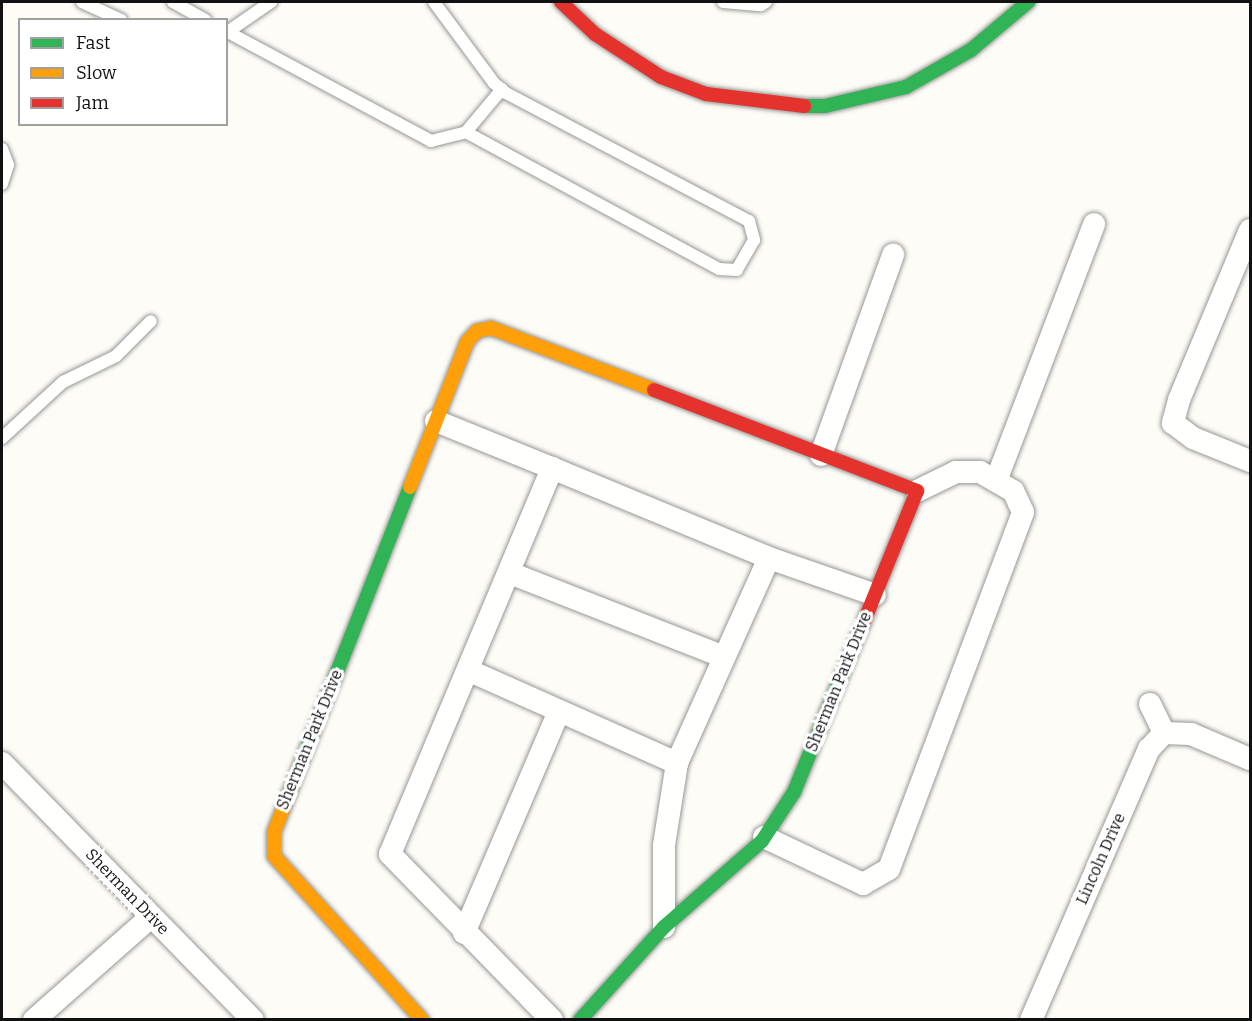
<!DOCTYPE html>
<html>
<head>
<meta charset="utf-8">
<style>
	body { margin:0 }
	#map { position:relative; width:1252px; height:1021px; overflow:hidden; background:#fdfcf7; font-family:Bitter,serif }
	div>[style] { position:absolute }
	.roads { filter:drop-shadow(0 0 2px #979795) drop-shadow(0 0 2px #979795) }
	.lane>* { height:12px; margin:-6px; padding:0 6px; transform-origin:6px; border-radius:6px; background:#fffffe }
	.street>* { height:22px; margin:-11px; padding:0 11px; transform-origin:11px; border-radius:11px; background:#fffffe }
	.fast>* { height:14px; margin:-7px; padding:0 7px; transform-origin:7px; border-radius:7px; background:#30b455 }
	.slow>* { height:14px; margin:-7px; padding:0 7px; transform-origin:7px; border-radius:7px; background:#ff9f0a }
	.jam>* { height:14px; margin:-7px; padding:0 7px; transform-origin:7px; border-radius:7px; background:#e5322d }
	span { translate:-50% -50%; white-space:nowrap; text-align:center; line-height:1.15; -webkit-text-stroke:6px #fff; paint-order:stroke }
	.street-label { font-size:16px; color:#111 }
	.frame { position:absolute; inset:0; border:3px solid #111; pointer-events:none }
	.legend { position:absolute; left:18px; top:18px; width:210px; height:108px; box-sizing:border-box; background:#fff; border:2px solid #a0a0a0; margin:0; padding:8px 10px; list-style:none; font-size:18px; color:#111 }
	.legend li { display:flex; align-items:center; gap:12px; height:30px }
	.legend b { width:30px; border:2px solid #a0a0a0 }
</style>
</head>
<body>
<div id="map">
	<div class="roads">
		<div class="lane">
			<div style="left:82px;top:2px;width:43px;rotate:24.8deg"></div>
			<div style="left:173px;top:2px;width:37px;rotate:29deg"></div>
			<div style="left:434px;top:2px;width:101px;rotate:53.5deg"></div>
			<div style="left:494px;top:83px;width:16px;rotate:40deg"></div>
			<div style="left:506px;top:93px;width:275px;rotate:27.8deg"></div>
			<div style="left:749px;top:221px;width:20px;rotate:75deg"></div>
			<div style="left:754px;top:240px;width:34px;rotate:120deg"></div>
			<div style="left:737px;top:270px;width:18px;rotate:-177deg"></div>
			<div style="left:719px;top:269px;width:288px;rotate:-151.6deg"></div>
			<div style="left:723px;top:2px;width:38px;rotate:5deg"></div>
			<div style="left:761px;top:5px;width:6px;rotate:-31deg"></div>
			<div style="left:226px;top:31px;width:233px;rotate:28.2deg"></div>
			<div style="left:431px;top:141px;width:36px;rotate:-14deg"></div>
			<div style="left:466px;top:132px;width:56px;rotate:-50.1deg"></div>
			<div style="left:226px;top:33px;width:55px;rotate:-34.6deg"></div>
			<div style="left:2px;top:149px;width:17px;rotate:69deg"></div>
			<div style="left:8px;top:165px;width:20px;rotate:108deg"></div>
			<div style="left:2px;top:438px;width:83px;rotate:-42.6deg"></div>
			<div style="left:63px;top:382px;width:59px;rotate:-26.1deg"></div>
			<div style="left:116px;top:356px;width:49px;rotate:-45deg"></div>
		</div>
		<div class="street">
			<div style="left:1250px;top:230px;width:184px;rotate:112.7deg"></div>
			<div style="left:1179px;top:400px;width:24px;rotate:105deg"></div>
			<div style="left:1173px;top:423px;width:25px;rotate:37deg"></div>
			<div style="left:1193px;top:438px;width:61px;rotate:22deg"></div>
			<div style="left:436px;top:421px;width:125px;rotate:22.1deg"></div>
			<div style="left:821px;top:455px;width:213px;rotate:-70.2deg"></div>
			<div style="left:996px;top:481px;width:275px;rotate:-69.1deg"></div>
			<div style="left:769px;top:558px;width:112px;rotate:19.2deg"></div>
			<div style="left:510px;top:573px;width:230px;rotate:21.4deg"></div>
			<div style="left:470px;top:671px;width:227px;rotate:24deg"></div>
			<div style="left:1150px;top:704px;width:32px;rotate:64deg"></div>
			<div style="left:1164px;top:733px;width:27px;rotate:2deg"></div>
			<div style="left:1191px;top:734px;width:64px;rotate:23deg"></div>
			<div style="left:2px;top:763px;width:359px;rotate:45.7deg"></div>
			<div style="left:764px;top:837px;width:110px;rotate:25.4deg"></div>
			<div style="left:863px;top:884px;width:30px;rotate:-30deg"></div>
			<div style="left:889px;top:869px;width:381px;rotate:-69.4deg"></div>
			<div style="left:1023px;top:512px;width:23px;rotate:-115deg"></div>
			<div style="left:1013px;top:491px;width:38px;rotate:-150deg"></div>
			<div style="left:980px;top:472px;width:24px;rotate:180deg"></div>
			<div style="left:956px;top:472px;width:43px;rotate:154deg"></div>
			<div style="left:464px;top:933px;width:241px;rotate:-66.8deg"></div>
			<div style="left:34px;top:1020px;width:156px;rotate:-41.4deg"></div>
			<div style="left:552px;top:1020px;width:232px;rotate:-134.3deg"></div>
			<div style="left:390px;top:854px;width:419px;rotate:-67.2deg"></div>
			<div style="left:552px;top:468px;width:235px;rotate:22.5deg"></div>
			<div style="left:769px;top:558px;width:225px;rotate:114.2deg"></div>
			<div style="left:677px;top:763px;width:83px;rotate:99deg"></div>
			<div style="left:664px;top:845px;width:82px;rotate:90deg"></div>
			<div style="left:1031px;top:1020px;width:296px;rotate:-66.5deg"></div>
			<div style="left:1149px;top:749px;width:22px;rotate:-47deg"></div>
		</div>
		<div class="fast">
			<div style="left:804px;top:106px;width:21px"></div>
			<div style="left:825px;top:106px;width:83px;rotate:-13.2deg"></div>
			<div style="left:906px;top:87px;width:75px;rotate:-29.6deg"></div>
			<div style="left:971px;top:50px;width:75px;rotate:-40.1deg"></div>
			<div style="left:289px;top:794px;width:330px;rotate:-68.5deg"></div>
			<div style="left:580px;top:1020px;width:125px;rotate:-47.9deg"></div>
			<div style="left:664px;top:927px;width:130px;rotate:-41.3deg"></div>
			<div style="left:762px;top:841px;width:59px;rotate:-56.9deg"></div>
			<div style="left:794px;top:792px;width:169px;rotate:-67.7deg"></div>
		</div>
		<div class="slow">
			<div style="left:410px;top:487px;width:156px;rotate:-68.5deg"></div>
			<div style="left:467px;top:342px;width:15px;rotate:-48deg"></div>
			<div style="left:477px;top:331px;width:14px;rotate:-12deg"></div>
			<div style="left:491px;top:328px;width:174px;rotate:20.8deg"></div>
			<div style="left:289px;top:794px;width:41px;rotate:111.5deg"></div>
			<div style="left:274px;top:832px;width:24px;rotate:90deg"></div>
			<div style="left:274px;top:856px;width:221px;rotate:47.9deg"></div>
		</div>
		<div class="jam">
			<div style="left:561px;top:2px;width:47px;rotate:43.3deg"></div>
			<div style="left:595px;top:34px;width:79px;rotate:33.1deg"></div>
			<div style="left:661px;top:77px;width:48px;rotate:20.7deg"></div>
			<div style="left:706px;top:94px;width:99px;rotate:7deg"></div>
			<div style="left:654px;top:390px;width:282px;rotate:21deg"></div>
			<div style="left:917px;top:491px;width:157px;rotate:112.1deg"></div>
		</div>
	</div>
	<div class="street-label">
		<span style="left:839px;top:682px;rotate:-68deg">Sherman Park Drive</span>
		<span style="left:310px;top:740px;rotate:-68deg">Sherman Park Drive</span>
		<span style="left:1101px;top:859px;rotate:-66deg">Lincoln Drive</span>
		<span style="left:127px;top:892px;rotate:46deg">Sherman Drive</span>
	</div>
	<div class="frame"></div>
	<ul class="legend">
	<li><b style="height:8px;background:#30b455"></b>Fast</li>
	<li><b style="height:8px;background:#ff9f0a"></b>Slow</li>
	<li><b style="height:8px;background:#e5322d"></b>Jam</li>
	</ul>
</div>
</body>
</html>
